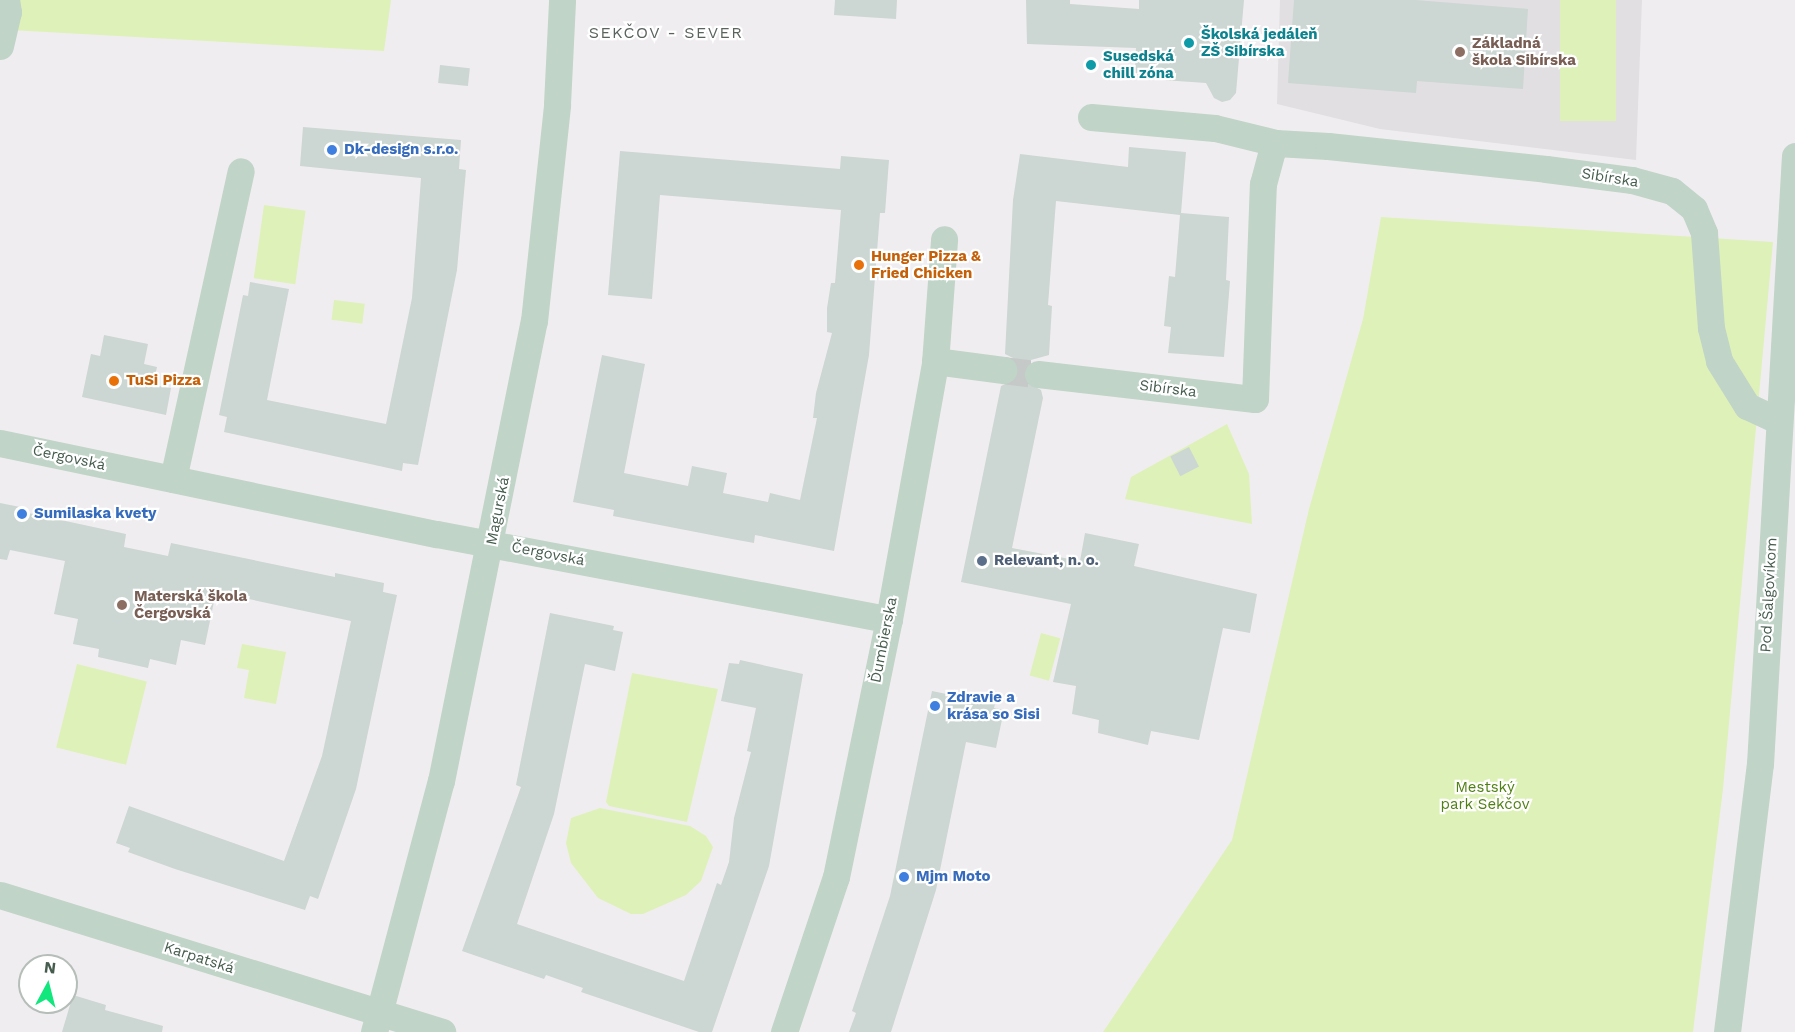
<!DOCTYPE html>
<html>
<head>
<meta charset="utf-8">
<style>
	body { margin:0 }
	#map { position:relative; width:1795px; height:1032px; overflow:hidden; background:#f0edf0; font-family:"Work Sans",sans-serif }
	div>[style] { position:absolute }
	.education>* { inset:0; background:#e1dfe2 }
	.green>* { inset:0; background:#def1b9; transform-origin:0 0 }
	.building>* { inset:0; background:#ccd6d2; transform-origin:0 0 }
	.street-tunnel>* { height:27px; margin-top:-13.5px; transform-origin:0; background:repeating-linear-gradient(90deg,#c5c9c8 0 27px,transparent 0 41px) }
	.street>* { height:27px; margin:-13.5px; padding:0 13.5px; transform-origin:13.5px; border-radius:13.5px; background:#c0d4c8 }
	.dots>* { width:16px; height:16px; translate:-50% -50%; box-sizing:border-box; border:3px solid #fff; border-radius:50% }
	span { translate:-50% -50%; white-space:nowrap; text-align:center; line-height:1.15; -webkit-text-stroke:4.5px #fff; paint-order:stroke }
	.culture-label { font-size:15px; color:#0d838f; font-weight:700 }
	.left { translate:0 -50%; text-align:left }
	.education-label { font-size:15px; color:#785e54; font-weight:700 }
	.shop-label { font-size:15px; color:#366cbe; font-weight:700 }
	.street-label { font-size:15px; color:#455c4e }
	.food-label { font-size:15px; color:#c56008; font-weight:700 }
	.service-label { font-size:15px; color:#4e5e75; font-weight:700 }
	.park-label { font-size:15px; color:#508013 }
	.neighbourhood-label { font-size:16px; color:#5a635e; letter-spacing:1.5px }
	.north { position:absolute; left:18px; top:954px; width:60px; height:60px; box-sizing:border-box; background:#fff; border:2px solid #b5beb8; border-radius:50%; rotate:7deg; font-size:16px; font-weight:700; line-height:24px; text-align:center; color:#455c4e }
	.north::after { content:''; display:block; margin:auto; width:21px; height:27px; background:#11e77d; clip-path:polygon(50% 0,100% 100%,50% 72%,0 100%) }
</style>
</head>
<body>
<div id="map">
	<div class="education">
		<div style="clip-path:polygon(1280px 0,1642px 0,1636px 160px,1380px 129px,1277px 104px)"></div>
	</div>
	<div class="green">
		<div style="clip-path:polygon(9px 0,391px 0,384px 51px,10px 30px)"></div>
		<div style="left:1560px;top:0;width:56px;height:121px"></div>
		<div style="left:264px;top:205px;width:42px;height:74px;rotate:8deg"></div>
		<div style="clip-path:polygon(1381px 217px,1773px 242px,1723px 789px,1693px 1032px,1103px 1032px,1232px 840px,1309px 509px,1363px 319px)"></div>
		<div style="left:334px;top:300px;width:31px;height:20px;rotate:7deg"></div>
		<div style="clip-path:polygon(1227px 424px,1249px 474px,1252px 524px,1125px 499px,1131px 477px)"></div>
		<div style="left:1041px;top:633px;width:20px;height:44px;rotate:15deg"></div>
		<div style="clip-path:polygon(242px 644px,286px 652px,276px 704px,244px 698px,249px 670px,237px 668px)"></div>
		<div style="left:77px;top:664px;width:72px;height:86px;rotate:14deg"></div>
		<div style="clip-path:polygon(632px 673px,718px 689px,687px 822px,609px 806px,606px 802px)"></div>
		<div style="clip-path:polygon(600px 808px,690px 826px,706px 836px,713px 847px,701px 881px,686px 895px,643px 914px,631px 914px,598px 898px,571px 863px,566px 843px,571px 818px)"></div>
	</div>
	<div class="building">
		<div style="clip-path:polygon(835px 0,897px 0,896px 19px,834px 15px)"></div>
		<div style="clip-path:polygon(1026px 0,1070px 0,1070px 4px,1139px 9px,1139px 0,1244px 0,1236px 93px,1230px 100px,1222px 102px,1214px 98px,1206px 83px,1134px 78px,1136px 48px,1027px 44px)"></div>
		<div style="clip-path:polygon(1294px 0,1415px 0,1528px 9px,1523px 89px,1417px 81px,1416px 93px,1288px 83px)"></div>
		<div style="left:440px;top:65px;width:30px;height:18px;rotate:6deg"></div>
		<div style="clip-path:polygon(303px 127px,461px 140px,459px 169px,466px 170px,457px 270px,418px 465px,403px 463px,402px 471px,224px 432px,227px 417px,219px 415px,243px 295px,248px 296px,250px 282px,289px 289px,267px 400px,386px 424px,412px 298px,421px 178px,300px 166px)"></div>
		<div style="clip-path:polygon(1129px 147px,1186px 152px,1181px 213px,1229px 217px,1226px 280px,1230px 281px,1224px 357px,1168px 353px,1171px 327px,1164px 326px,1169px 276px,1175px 277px,1180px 215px,1056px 201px,1048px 305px,1052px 306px,1049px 355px,1031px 360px,1022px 372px,1024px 381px,1041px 390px,1043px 398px,1012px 548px,1080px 561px,1085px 533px,1139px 544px,1134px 566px,1257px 594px,1250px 633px,1223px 628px,1199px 740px,1151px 731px,1148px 745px,1098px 733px,1099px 720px,1072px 714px,1076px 686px,1053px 682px,1071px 604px,961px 582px,1001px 386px,1015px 380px,1019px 371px,1013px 358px,1005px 354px,1013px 200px,1020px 154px,1128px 167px)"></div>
		<div style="clip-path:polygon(620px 151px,840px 169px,841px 156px,889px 160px,885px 213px,880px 213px,869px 355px,834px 551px,755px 535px,754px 543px,732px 539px,613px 516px,614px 510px,573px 502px,602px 355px,645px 364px,624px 473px,688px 486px,692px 466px,727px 473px,723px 493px,768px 502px,770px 493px,800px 500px,817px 418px,813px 418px,816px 393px,832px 333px,827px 332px,827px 308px,831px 283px,835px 283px,841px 210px,660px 195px,652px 299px,608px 295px)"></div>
		<div style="clip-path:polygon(104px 335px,148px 344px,144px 364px,157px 367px,153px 385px,171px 388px,166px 415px,82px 397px,91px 354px,100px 356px)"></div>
		<div style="left:1189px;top:447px;width:22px;height:21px;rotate:63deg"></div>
		<div style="clip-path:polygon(0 503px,20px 507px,19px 511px,126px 534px,124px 547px,168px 556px,171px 543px,335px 577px,335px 573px,384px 583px,383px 592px,397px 595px,356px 789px,318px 899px,310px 896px,305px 910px,175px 869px,128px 852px,130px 848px,116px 843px,129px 806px,284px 861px,322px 756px,351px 621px,216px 592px,205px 645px,181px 640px,176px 665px,150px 659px,148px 668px,98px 657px,99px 649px,73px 644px,78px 619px,54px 614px,65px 561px,10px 550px,7px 560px,0 559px)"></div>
		<div style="clip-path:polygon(550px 613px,614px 626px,613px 630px,623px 632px,615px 671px,585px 664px,554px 814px,517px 924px,684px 981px,717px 883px,721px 885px,729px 862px,734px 818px,751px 752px,747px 751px,756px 708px,721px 701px,729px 663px,739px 664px,740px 660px,803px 674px,769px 866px,712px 1032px,699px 1032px,581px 992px,583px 988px,546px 975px,544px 979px,462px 951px,521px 787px,516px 785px)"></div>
		<div style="clip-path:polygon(932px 691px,995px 704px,994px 708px,1004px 710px,996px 748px,966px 742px,936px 890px,891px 1032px,849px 1032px,856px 1013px,852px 1011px,890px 896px)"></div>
		<div style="clip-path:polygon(73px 995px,106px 1005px,105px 1010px,163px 1026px,162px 1032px,62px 1032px)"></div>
	</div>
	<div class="street-tunnel">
		<div style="left:1003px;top:370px;width:35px;rotate:7deg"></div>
	</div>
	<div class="street">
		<div style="left:0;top:46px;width:35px;rotate:-77deg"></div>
		<div style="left:8px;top:12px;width:12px;rotate:-99deg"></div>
		<div style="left:1091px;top:117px;width:124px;rotate:5.1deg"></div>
		<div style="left:1215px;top:128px;width:63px;rotate:13.8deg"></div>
		<div style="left:935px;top:361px;width:69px;rotate:7.5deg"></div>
		<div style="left:1038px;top:374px;width:218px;rotate:6.6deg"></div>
		<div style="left:1255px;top:399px;width:215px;rotate:-87.9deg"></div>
		<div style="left:1263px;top:184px;width:34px;rotate:-75deg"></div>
		<div style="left:1272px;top:151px;width:9px;rotate:-63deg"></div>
		<div style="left:1276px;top:143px;width:52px;rotate:3.3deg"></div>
		<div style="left:1328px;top:146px;width:219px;rotate:6deg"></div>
		<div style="left:1546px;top:169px;width:87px;rotate:7.3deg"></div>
		<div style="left:1632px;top:180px;width:41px;rotate:15.4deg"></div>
		<div style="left:1672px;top:191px;width:28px;rotate:39deg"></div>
		<div style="left:1694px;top:209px;width:26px;rotate:67deg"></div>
		<div style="left:1704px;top:233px;width:95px;rotate:85.8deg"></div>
		<div style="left:1711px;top:328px;width:34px;rotate:76deg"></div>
		<div style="left:1719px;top:361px;width:53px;rotate:58.1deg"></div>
		<div style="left:1747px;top:406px;width:35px;rotate:25deg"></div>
		<div style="left:0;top:443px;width:446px;rotate:11.8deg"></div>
		<div style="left:437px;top:534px;width:460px;rotate:10.7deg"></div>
		<div style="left:173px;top:479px;width:315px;rotate:-77.6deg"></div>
		<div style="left:0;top:895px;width:463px;rotate:17.2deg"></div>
		<div style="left:374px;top:1032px;width:260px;rotate:-75.1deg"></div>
		<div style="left:441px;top:781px;width:469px;rotate:-78.6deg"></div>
		<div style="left:534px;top:321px;width:218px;rotate:-83.9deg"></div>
		<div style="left:557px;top:104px;width:104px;rotate:-87.2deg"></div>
		<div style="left:784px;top:1032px;width:163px;rotate:-71.5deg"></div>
		<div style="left:836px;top:877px;width:263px;rotate:-78.4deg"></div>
		<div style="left:889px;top:619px;width:260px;rotate:-79.8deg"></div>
		<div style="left:935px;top:363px;width:124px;rotate:-85.8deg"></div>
		<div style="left:1727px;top:1032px;width:270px;rotate:-83deg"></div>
		<div style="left:1760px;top:764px;width:609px;rotate:-86.71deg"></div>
	</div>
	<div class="dots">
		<div style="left:1189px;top:43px;background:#0f9aa8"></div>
		<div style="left:1460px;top:52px;background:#8d6e63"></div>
		<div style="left:1091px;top:65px;background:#0f9aa8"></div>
		<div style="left:332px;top:150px;background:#3f7fe0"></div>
		<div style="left:859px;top:265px;background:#e8710a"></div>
		<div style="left:114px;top:381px;background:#e8710a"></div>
		<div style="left:22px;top:514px;background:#3f7fe0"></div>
		<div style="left:982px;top:561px;background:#5c6f8a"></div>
		<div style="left:122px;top:605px;background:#8d6e63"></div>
		<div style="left:935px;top:706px;background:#3f7fe0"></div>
		<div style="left:904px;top:877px;background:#3f7fe0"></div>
	</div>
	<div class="culture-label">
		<span class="left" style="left:1201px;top:43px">Školská jedáleň<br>ZŠ Sibírska</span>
		<span class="left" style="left:1103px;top:65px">Susedská<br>chill zóna</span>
	</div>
	<div class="education-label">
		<span class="left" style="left:1472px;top:52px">Základná<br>škola Sibírska</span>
		<span class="left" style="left:134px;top:605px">Materská škola<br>Čergovská</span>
	</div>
	<div class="shop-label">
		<span class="left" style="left:344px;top:150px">Dk-design s.r.o.</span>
		<span class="left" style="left:34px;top:514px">Sumilaska kvety</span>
		<span class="left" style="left:947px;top:706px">Zdravie a<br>krása so Sisi</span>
		<span class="left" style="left:916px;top:877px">Mjm Moto</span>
	</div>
	<div class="street-label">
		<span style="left:1610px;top:178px;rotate:9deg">Sibírska</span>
		<span style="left:1168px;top:389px;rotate:7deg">Sibírska</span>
		<span style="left:69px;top:458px;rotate:12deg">Čergovská</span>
		<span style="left:498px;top:511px;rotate:-79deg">Magurská</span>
		<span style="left:548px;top:554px;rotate:11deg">Čergovská</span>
		<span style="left:1769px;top:595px;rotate:-87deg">Pod Šalgovíkom</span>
		<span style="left:884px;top:640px;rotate:-79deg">Ďumbierska</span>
		<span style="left:199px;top:958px;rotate:18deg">Karpatská</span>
	</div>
	<div class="food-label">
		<span class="left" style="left:871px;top:265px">Hunger Pizza &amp;<br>Fried Chicken</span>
		<span class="left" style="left:126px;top:381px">TuSi Pizza</span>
	</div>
	<div class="service-label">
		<span class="left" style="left:994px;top:561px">Relevant, n. o.</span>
	</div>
	<div class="park-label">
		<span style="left:1485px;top:796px">Mestský<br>park Sekčov</span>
	</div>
	<div class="neighbourhood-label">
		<span style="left:666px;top:33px">SEKČOV - SEVER</span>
	</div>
	<div class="north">N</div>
</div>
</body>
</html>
